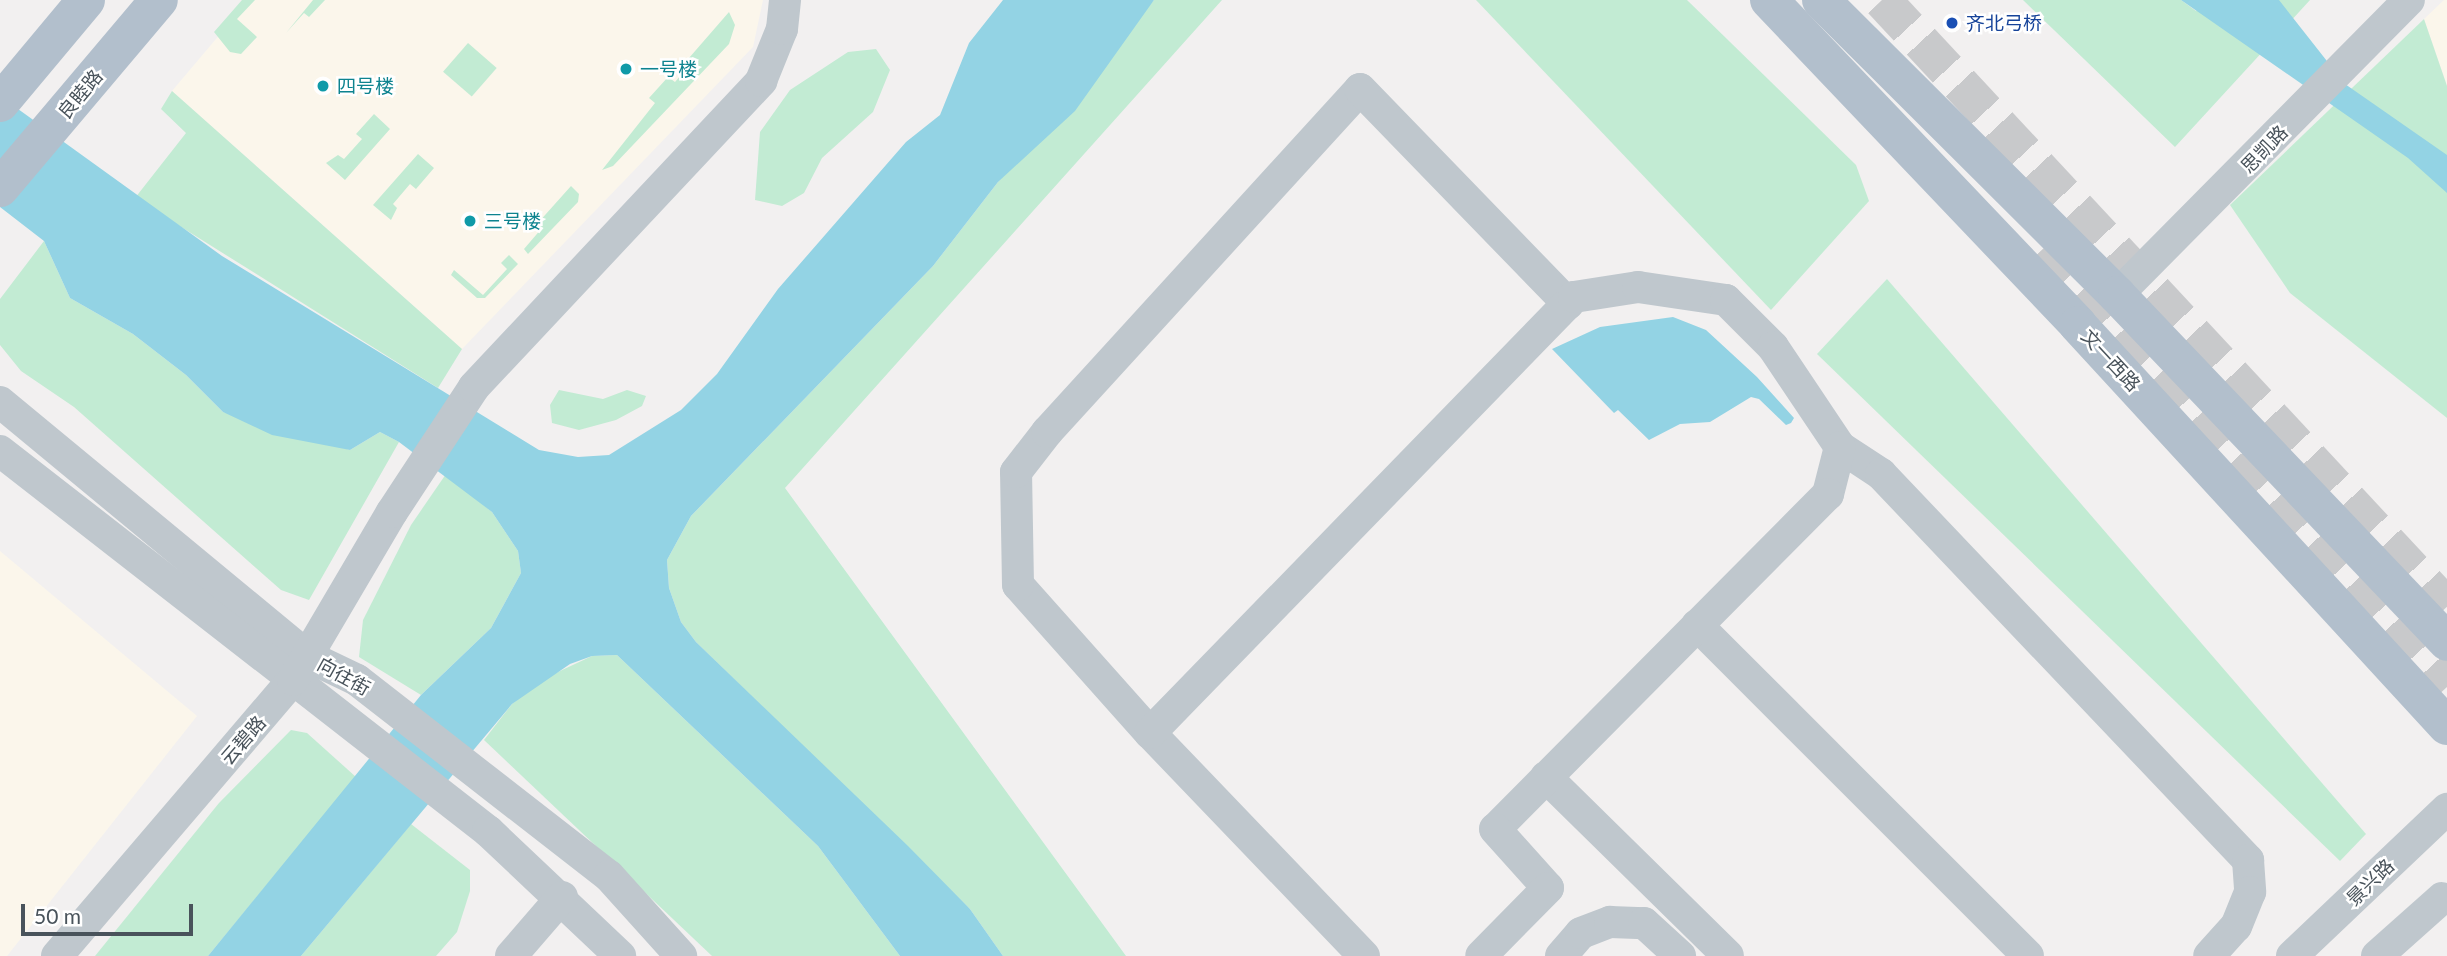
<!DOCTYPE html>
<html>
<head>
<meta charset="utf-8">
<style>
	body { margin:0 }
	#map { position:relative; width:2447px; height:956px; overflow:hidden; background:#f2f0f0; font-family:Lato,"Noto Sans SC",sans-serif }
	div>[style] { position:absolute }
	.commercial>* { inset:0; background:#fbf6eb }
	.green>* { inset:0; background:#c2ebd3; transform-origin:0 0 }
	.water>* { inset:0; background:#93d3e4 }
	.highway-tunnel>* { height:38px; margin-top:-19px; transform-origin:0; background:repeating-linear-gradient(90deg,#c8c9cb 0 38px,transparent 0 57px) }
	.minor>* { height:32px; margin:-16px; padding:0 16px; transform-origin:16px; border-radius:16px; background:#bfc7cd }
	.major>* { height:38px; margin:-19px; padding:0 19px; transform-origin:19px; border-radius:19px; background:#b2bfcc }
	.dots>* { width:19px; height:19px; translate:-50% -50%; box-sizing:border-box; border:4px solid #fff; border-radius:50% }
	span { translate:-50% -50%; white-space:nowrap; text-align:center; line-height:1.15; -webkit-text-stroke:5px #fff; paint-order:stroke }
	.transit-label { font-size:19px; color:#164399 }
	.left { translate:0 -50%; text-align:left }
	.culture-label { font-size:19px; color:#0d838f }
	.street-label { font-size:19px; color:#49535b }
	.scale { position:absolute; left:21px; top:904px; width:172px; height:32px; box-sizing:border-box; border:4px solid #49535b; border-top:0; padding-left:9px; font-size:21px; line-height:24px; white-space:nowrap; color:#49535b; -webkit-text-stroke:5px #fff; paint-order:stroke }
</style>
</head>
<body>
<div id="map">
	<div class="commercial">
		<div style="clip-path:polygon(249px 0,763px 0,753px 47px,462px 349px,172px 91px)"></div>
		<div style="clip-path:polygon(2444px 0,2447px 0,2447px 86px,2424px 19px)"></div>
		<div style="clip-path:polygon(0 551px,197px 716px,7px 956px,0 956px)"></div>
	</div>
	<div class="green">
		<div style="clip-path:polygon(242px 0,255px 0,237px 19px,257px 37px,241px 54px,230px 52px,214px 32px)"></div>
		<div style="clip-path:polygon(313px 0,325px 0,309px 17px,304px 13px,286px 33px)"></div>
		<div style="clip-path:polygon(1154px 0,1222px 0,785px 488px,1126px 956px,1003px 956px,970px 909px,696px 642px,681px 622px,669px 588px,667px 560px,691px 516px,933px 266px,998px 182px)"></div>
		<div style="clip-path:polygon(1476px 0,1687px 0,1856px 165px,1869px 201px,1771px 310px)"></div>
		<div style="clip-path:polygon(2023px 0,2181px 0,2196px 11px,2213px 0,2310px 0,2175px 147px)"></div>
		<div style="clip-path:polygon(729px 12px,735px 25px,729px 44px,613px 166px,602px 170px,655px 103px,649px 98px,668px 77px,675px 82px,693px 61px,689px 58px)"></div>
		<div style="clip-path:polygon(2424px 19px,2447px 86px,2447px 418px,2290px 293px,2230px 205px)"></div>
		<div style="left:468px;top:43px;width:38px;height:38px;rotate:41deg"></div>
		<div style="clip-path:polygon(876px 49px,890px 70px,873px 112px,822px 158px,804px 193px,782px 206px,755px 200px,760px 132px,790px 90px,848px 52px)"></div>
		<div style="clip-path:polygon(172px 91px,462px 349px,438px 388px,135px 198px,186px 133px,161px 109px)"></div>
		<div style="clip-path:polygon(374px 114px,390px 129px,345px 180px,326px 163px,338px 155px,344px 159px,362px 139px,356px 134px)"></div>
		<div style="clip-path:polygon(418px 154px,434px 168px,416px 189px,410px 184px,393px 204px,397px 208px,391px 220px,373px 205px)"></div>
		<div style="clip-path:polygon(571px 186px,579px 194px,578px 202px,528px 254px,524px 249px,542px 228px,537px 224px)"></div>
		<div style="clip-path:polygon(44px 241px,70px 298px,133px 334px,186px 375px,223px 412px,350px 450px,380px 432px,399px 442px,309px 600px,281px 590px,74px 407px,21px 371px,0 345px,0 299px)"></div>
		<div style="clip-path:polygon(509px 255px,518px 264px,485px 298px,477px 298px,451px 275px,454px 270px,483px 295px,507px 269px,501px 263px)"></div>
		<div style="clip-path:polygon(1887px 279px,2366px 834px,2340px 861px,1817px 354px)"></div>
		<div style="clip-path:polygon(559px 390px,603px 399px,627px 390px,646px 396px,642px 406px,616px 420px,579px 430px,552px 423px,550px 405px)"></div>
		<div style="clip-path:polygon(446px 474px,492px 512px,518px 551px,521px 573px,491px 628px,421px 695px,359px 657px,363px 620px,411px 525px)"></div>
		<div style="clip-path:polygon(617px 655px,818px 846px,900px 956px,712px 956px,484px 740px,512px 704px,543px 679px,592px 656px)"></div>
		<div style="clip-path:polygon(291px 730px,307px 733px,356px 777px,208px 956px,95px 956px,219px 803px)"></div>
		<div style="clip-path:polygon(411px 824px,470px 870px,470px 891px,457px 932px,436px 956px,301px 956px)"></div>
	</div>
	<div class="water">
		<div style="clip-path:polygon(1003px 0,1154px 0,1075px 111px,998px 182px,933px 266px,691px 516px,667px 560px,669px 588px,681px 622px,696px 642px,908px 846px,970px 909px,1003px 956px,900px 956px,818px 846px,617px 655px,592px 656px,570px 664px,512px 704px,301px 956px,208px 956px,421px 695px,491px 628px,521px 573px,518px 551px,492px 512px,399px 442px,380px 432px,350px 450px,272px 435px,223px 412px,186px 375px,133px 334px,70px 298px,44px 241px,0 207px,0 96px,222px 256px,539px 450px,578px 457px,609px 455px,681px 410px,717px 374px,778px 289px,906px 142px,940px 115px,969px 43px)"></div>
		<div style="clip-path:polygon(2181px 0,2279px 0,2345px 84px,2447px 155px,2447px 193px,2408px 158px)"></div>
		<div style="clip-path:polygon(1673px 317px,1706px 330px,1757px 377px,1794px 418px,1791px 423px,1786px 425px,1759px 399px,1751px 397px,1710px 422px,1680px 424px,1649px 440px,1618px 410px,1614px 413px,1552px 349px,1600px 327px)"></div>
	</div>
	<div class="highway-tunnel">
		<div style="left:1882px;top:0;width:829px;rotate:47.05deg"></div>
		<div style="left:2045px;top:247px;width:596px;rotate:47.58deg"></div>
	</div>
	<div class="minor">
		<div style="left:2117px;top:295px;width:415px;rotate:-45.3deg"></div>
		<div style="left:0;top:402px;width:398px;rotate:39.6deg"></div>
		<div style="left:307px;top:656px;width:55px;rotate:25.6deg"></div>
		<div style="left:357px;top:680px;width:319px;rotate:37.9deg"></div>
		<div style="left:609px;top:876px;width:108px;rotate:48deg"></div>
		<div style="left:1840px;top:447px;width:49px;rotate:33.4deg"></div>
		<div style="left:1881px;top:474px;width:533px;rotate:46.45deg"></div>
		<div style="left:2248px;top:860px;width:32px;rotate:86deg"></div>
		<div style="left:2250px;top:892px;width:37px;rotate:112deg"></div>
		<div style="left:2236px;top:926px;width:40px;rotate:132deg"></div>
		<div style="left:0;top:451px;width:619px;rotate:37.91deg"></div>
		<div style="left:488px;top:831px;width:182px;rotate:43.4deg"></div>
		<div style="left:1697px;top:625px;width:468px;rotate:45deg"></div>
		<div style="left:1150px;top:733px;width:198px;rotate:-131.7deg"></div>
		<div style="left:1018px;top:585px;width:113px;rotate:-91deg"></div>
		<div style="left:1016px;top:472px;width:51px;rotate:-52.2deg"></div>
		<div style="left:1047px;top:432px;width:464px;rotate:-47.6deg"></div>
		<div style="left:1360px;top:89px;width:299px;rotate:45.9deg"></div>
		<div style="left:1546px;top:777px;width:255px;rotate:44.5deg"></div>
		<div style="left:57px;top:956px;width:363px;rotate:-49.5deg"></div>
		<div style="left:293px;top:680px;width:195px;rotate:-59.5deg"></div>
		<div style="left:392px;top:512px;width:149px;rotate:-56.7deg"></div>
		<div style="left:474px;top:387px;width:420px;rotate:-46.8deg"></div>
		<div style="left:761px;top:81px;width:56px;rotate:-68deg"></div>
		<div style="left:782px;top:29px;width:29px;rotate:-84deg"></div>
		<div style="left:511px;top:956px;width:78px;rotate:-49.2deg"></div>
		<div style="left:1364px;top:956px;width:309px;rotate:-133.8deg"></div>
		<div style="left:1150px;top:733px;width:608px;rotate:-45.8deg"></div>
		<div style="left:1574px;top:297px;width:65px;rotate:-8.9deg"></div>
		<div style="left:1638px;top:287px;width:89px;rotate:8.4deg"></div>
		<div style="left:1726px;top:300px;width:66px;rotate:45deg"></div>
		<div style="left:1773px;top:347px;width:120px;rotate:56.2deg"></div>
		<div style="left:1840px;top:447px;width:49px;rotate:104.3deg"></div>
		<div style="left:1828px;top:494px;width:472px;rotate:134.8deg"></div>
		<div style="left:1495px;top:829px;width:79px;rotate:48.1deg"></div>
		<div style="left:1548px;top:888px;width:95px;rotate:134.6deg"></div>
		<div style="left:1561px;top:956px;width:30px;rotate:-49deg"></div>
		<div style="left:1581px;top:933px;width:31px;rotate:-21deg"></div>
		<div style="left:1610px;top:922px;width:34px;rotate:2deg"></div>
		<div style="left:1644px;top:923px;width:49px;rotate:42.5deg"></div>
		<div style="left:2292px;top:956px;width:214px;rotate:-43.5deg"></div>
		<div style="left:2377px;top:956px;width:87px;rotate:-41.7deg"></div>
	</div>
	<div class="major">
		<div style="left:1769px;top:0;width:448px;rotate:46.4deg"></div>
		<div style="left:2078px;top:325px;width:545px;rotate:47.38deg"></div>
		<div style="left:1821px;top:0;width:418px;rotate:44.9deg"></div>
		<div style="left:2117px;top:295px;width:479px;rotate:46.4deg"></div>
		<div style="left:0;top:103px;width:134px;rotate:-50.1deg"></div>
		<div style="left:0;top:188px;width:246px;rotate:-49.8deg"></div>
	</div>
	<div class="dots">
		<div style="left:1952px;top:23px;background:#1a4fb4"></div>
		<div style="left:626px;top:69px;background:#0f9aa8"></div>
		<div style="left:323px;top:86px;background:#0f9aa8"></div>
		<div style="left:470px;top:221px;background:#0f9aa8"></div>
	</div>
	<div class="transit-label">
		<span class="left" style="left:1966px;top:23px">齐北弓桥</span>
	</div>
	<div class="culture-label">
		<span class="left" style="left:640px;top:69px">一号楼</span>
		<span class="left" style="left:337px;top:86px">四号楼</span>
		<span class="left" style="left:484px;top:221px">三号楼</span>
	</div>
	<div class="street-label">
		<span style="left:80px;top:94px;rotate:-50deg">良睦路</span>
		<span style="left:2264px;top:149px;rotate:-46deg">思凯路</span>
		<span style="left:2111px;top:360px;rotate:47deg">文一西路</span>
		<span style="left:344px;top:676px;rotate:29deg">向往街</span>
		<span style="left:243px;top:740px;rotate:-49deg">云碧路</span>
		<span style="left:2370px;top:882px;rotate:-44deg">景兴路</span>
	</div>
	<div class="scale">50 m</div>
</div>
</body>
</html>
